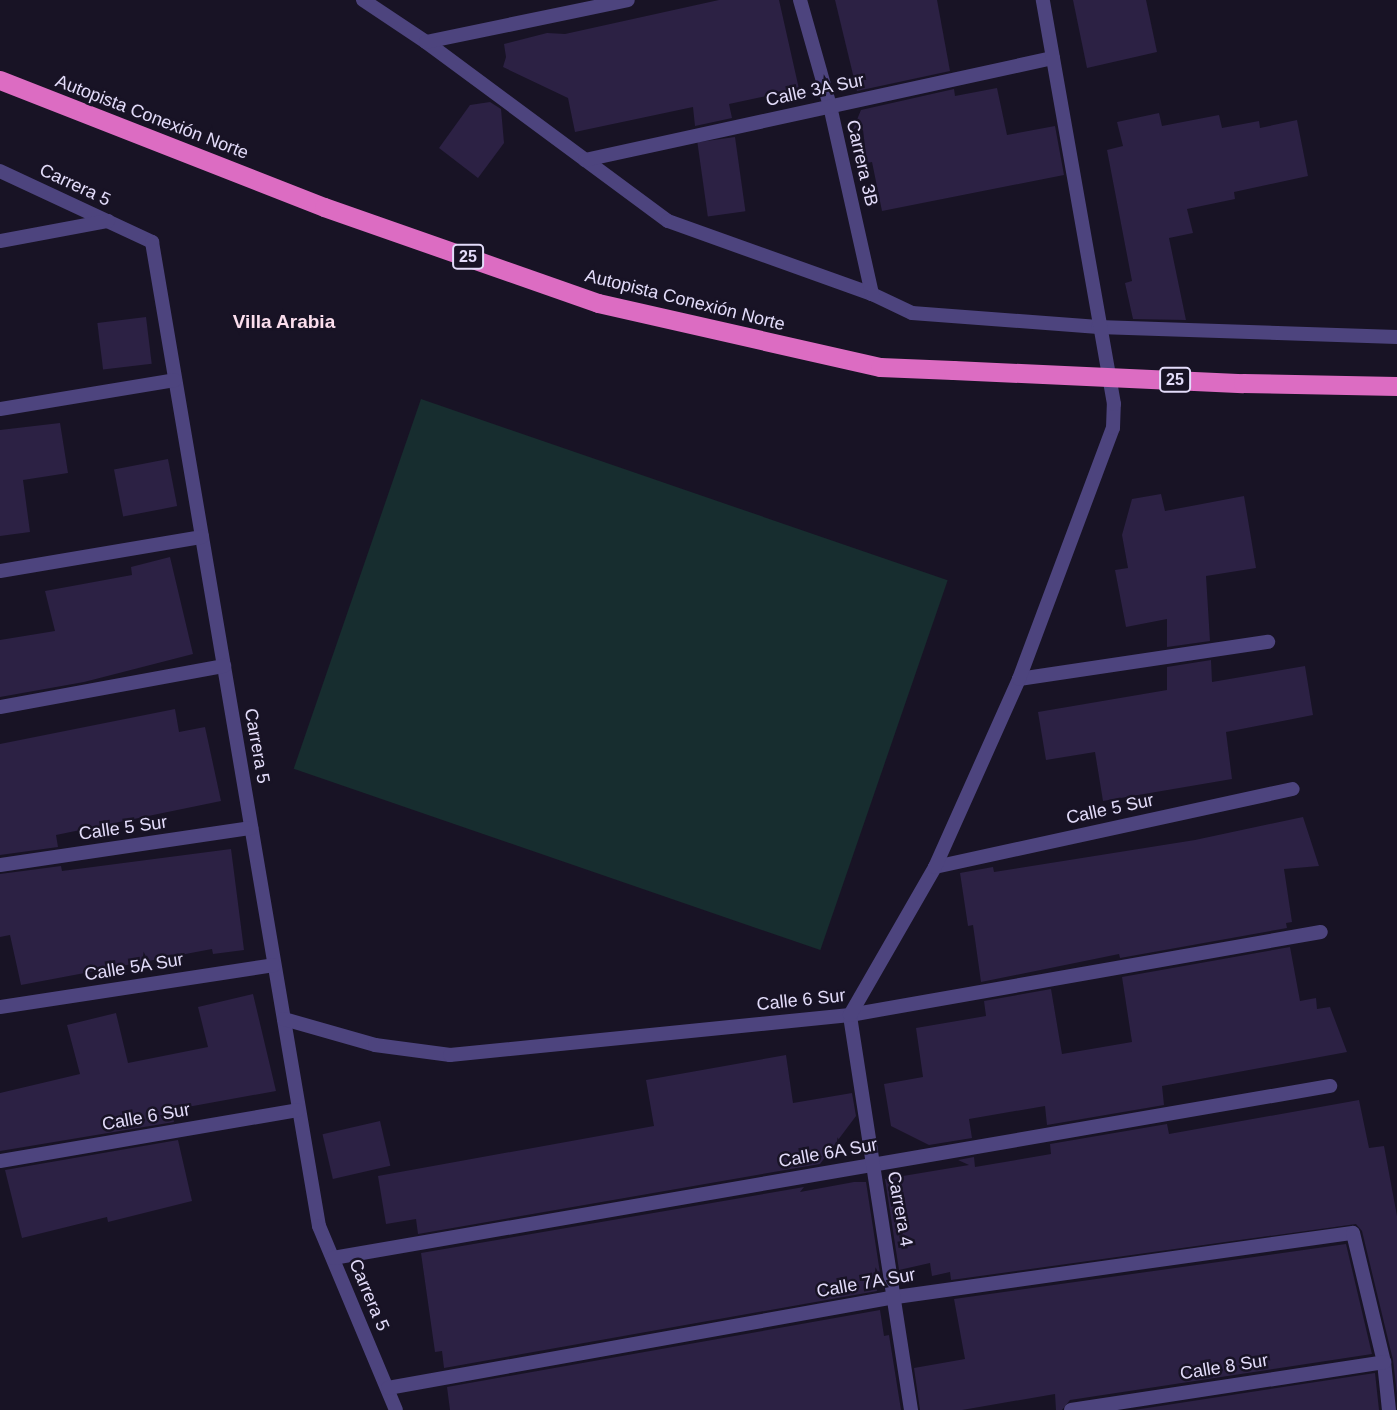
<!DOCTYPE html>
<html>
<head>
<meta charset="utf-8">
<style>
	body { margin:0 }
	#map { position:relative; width:1397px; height:1410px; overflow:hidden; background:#181325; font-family:Arial,sans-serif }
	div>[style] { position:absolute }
	.green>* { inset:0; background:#172d2f; transform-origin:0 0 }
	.building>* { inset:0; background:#2c2144; transform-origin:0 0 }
	.minor>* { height:14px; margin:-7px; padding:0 7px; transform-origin:7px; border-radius:7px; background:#4d447e }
	.trunk>* { height:19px; margin:-9.5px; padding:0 9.5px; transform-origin:9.5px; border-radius:9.5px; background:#dc6cc2 }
	.trunk-bridge>* { height:19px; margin:-9.5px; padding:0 9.5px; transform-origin:9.5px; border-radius:9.5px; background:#dc6cc2 }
	span { translate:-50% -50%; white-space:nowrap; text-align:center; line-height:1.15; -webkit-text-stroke:5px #181325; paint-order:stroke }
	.shield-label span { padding:2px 5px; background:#181325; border:2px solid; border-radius:5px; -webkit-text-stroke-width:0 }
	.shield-label { font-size:16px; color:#e3dcfa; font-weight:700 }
	.street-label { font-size:18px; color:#e3dcfa }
	.neighbourhood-label { font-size:19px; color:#fbdeed; font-weight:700 }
</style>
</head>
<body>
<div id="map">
	<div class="green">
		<div style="left:421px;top:399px;width:557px;height:391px;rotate:19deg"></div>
	</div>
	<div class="building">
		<div style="clip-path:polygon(719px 0,779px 0,799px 89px,729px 104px,732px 118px,695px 126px,693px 107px,575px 132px,568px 98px,503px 67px,506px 57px,504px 44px,547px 33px,565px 34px)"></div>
		<div style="clip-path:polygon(835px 0,937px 0,950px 71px,857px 91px)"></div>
		<div style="clip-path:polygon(1073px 0,1146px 0,1157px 52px,1087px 68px)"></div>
		<div style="clip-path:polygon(997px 88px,1007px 135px,1055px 126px,1064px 175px,882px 211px,872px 162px,867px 163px,863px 130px,851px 134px,861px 110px,954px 89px,955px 96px)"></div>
		<div style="clip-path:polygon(490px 102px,501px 109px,504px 143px,478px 178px,439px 148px,470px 105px)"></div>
		<div style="clip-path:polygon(1159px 113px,1162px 126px,1219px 115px,1222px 128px,1259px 121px,1260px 128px,1297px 120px,1308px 176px,1234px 192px,1235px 199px,1187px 209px,1193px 233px,1169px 238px,1186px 320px,1133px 319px,1125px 283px,1132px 281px,1107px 150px,1123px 146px,1117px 122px)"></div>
		<div style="left:735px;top:137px;width:75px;height:38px;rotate:82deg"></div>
		<div style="left:146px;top:317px;width:47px;height:49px;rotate:83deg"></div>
		<div style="clip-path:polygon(60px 423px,68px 473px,23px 480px,30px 532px,0 536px,0 430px)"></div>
		<div style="left:168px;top:459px;width:48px;height:55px;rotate:79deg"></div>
		<div style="clip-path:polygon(1161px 494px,1165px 511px,1244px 496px,1256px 568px,1206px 576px,1210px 641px,1167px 647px,1167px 619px,1126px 627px,1115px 570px,1128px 568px,1122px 535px,1132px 499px)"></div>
		<div style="clip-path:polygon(170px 557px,193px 654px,84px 682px,0 697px,0 640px,55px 631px,45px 591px,132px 575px,131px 567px)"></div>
		<div style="clip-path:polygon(1211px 660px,1212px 682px,1305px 666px,1313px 715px,1226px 732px,1232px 779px,1103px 801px,1095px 752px,1046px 760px,1038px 712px,1167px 690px,1167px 667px)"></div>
		<div style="clip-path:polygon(175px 709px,179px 732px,205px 727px,221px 801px,56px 835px,58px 847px,0 855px,0 744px)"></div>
		<div style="clip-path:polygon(1303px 817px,1319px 866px,1284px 869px,1292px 922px,1286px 923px,1287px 928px,1120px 958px,1119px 954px,981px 982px,973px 925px,968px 926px,960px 873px,993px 867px,994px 872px,1195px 840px)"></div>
		<div style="clip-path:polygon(231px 849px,244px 950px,213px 954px,212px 949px,21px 985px,10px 935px,0 937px,0 874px,61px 866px,62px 871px)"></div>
		<div style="clip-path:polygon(1290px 947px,1300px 1001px,1316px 998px,1317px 1009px,1330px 1007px,1347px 1052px,1162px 1086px,1164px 1105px,1047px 1125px,1045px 1106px,969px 1119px,972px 1138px,929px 1145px,891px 1126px,884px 1084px,923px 1077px,916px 1028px,986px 1016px,984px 1001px,1051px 989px,1062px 1054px,1132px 1042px,1122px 977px)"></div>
		<div style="clip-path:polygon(253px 994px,276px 1091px,171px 1110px,174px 1122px,0 1151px,0 1093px,80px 1074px,67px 1025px,116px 1013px,128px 1063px,208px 1047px,198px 1007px)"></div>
		<div style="clip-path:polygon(786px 1055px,793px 1103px,852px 1093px,856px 1116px,820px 1164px,418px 1234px,416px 1219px,386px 1224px,378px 1176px,654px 1126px,646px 1080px)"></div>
		<div style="clip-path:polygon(1359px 1100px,1369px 1148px,1384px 1146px,1397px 1216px,1397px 1394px,1393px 1360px,1362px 1231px,1356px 1224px,951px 1280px,950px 1272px,932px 1276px,930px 1263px,899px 1270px,885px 1179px,969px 1165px,958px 1160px,974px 1157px,975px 1167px,1051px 1154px,1050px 1144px,1167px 1124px,1169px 1134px)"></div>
		<div style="left:380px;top:1121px;width:46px;height:59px;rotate:77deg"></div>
		<div style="clip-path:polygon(178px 1140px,192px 1201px,108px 1222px,107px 1217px,22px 1238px,5px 1170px)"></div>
		<div style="clip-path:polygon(854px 1182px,866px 1182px,880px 1273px,874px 1274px,877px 1291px,444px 1368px,442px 1351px,435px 1352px,421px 1253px,804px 1187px,800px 1192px)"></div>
		<div style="clip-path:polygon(1346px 1244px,1372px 1354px,1070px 1400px,1062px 1410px,1056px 1410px,1055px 1394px,962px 1410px,920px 1410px,914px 1368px,965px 1359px,954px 1299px)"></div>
		<div style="clip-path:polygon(880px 1310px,884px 1336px,889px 1335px,901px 1410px,450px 1410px,447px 1387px)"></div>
		<div style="clip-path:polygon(1375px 1373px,1379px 1410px,1134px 1410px)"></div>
	</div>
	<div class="minor">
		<div style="left:363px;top:0;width:76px;rotate:33.7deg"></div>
		<div style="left:426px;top:42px;width:301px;rotate:36.5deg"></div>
		<div style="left:668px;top:221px;width:217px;rotate:19.7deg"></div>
		<div style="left:872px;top:294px;width:44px;rotate:25.4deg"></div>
		<div style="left:912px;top:313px;width:187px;rotate:4.3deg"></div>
		<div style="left:1098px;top:327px;width:299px;rotate:1.9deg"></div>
		<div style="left:800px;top:0;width:110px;rotate:74.2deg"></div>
		<div style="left:830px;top:106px;width:193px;rotate:77.4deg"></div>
		<div style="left:426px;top:42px;width:206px;rotate:-11.7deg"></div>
		<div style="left:585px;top:160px;width:479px;rotate:-12.3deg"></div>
		<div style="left:0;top:171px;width:168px;rotate:25deg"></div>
		<div style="left:152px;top:242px;width:998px;rotate:80.37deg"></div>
		<div style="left:319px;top:1226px;width:199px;rotate:67.3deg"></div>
		<div style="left:0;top:241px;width:110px;rotate:-10.5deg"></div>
		<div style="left:0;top:409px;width:177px;rotate:-9.4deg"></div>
		<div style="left:0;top:571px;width:205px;rotate:-9.6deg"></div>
		<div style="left:1019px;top:679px;width:252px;rotate:-8.5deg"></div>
		<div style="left:0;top:707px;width:228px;rotate:-10.4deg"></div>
		<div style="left:0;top:865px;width:254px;rotate:-8.4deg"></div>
		<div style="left:935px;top:867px;width:366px;rotate:-12.3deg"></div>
		<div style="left:0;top:1007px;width:277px;rotate:-8.7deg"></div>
		<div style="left:284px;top:1019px;width:95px;rotate:15.9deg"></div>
		<div style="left:375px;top:1045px;width:76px;rotate:7.6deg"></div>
		<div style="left:450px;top:1055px;width:402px;rotate:-5.7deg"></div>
		<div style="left:850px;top:1015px;width:478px;rotate:-10deg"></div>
		<div style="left:0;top:1161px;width:302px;rotate:-9.7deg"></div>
		<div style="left:333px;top:1258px;width:1012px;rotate:-9.79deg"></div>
		<div style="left:388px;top:1388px;width:516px;rotate:-10.16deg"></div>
		<div style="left:896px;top:1297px;width:461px;rotate:-8deg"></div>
		<div style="left:1353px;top:1233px;width:133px;rotate:76.5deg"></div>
		<div style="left:1384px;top:1362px;width:48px;rotate:84.1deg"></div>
		<div style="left:911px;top:1410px;width:400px;rotate:-98.8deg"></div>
		<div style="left:850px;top:1015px;width:171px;rotate:-60.1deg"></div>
		<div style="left:935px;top:867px;width:206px;rotate:-65.9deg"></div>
		<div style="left:1019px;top:679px;width:268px;rotate:-69.5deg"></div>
		<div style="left:1113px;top:428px;width:24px;rotate:-88deg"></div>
		<div style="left:1114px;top:404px;width:410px;rotate:-100deg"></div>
		<div style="left:1071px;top:1410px;width:317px;rotate:-8.7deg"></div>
	</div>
	<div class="trunk">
		<div style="left:0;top:80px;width:348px;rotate:21.4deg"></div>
		<div style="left:324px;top:207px;width:290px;rotate:19.3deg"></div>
		<div style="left:598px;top:303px;width:289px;rotate:12.8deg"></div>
		<div style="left:880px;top:367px;width:73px;rotate:2.4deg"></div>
	</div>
	<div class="trunk-bridge">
		<div style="left:953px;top:370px;width:290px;rotate:2.6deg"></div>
		<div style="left:1243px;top:383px;width:154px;rotate:1.1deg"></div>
	</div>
	<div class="shield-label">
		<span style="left:468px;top:257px">25</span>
		<span style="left:1175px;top:380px">25</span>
	</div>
	<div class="street-label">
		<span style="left:815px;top:90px;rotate:-12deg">Calle 3A Sur</span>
		<span style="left:152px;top:117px;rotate:21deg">Autopista Conexión Norte</span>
		<span style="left:862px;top:163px;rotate:77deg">Carrera 3B</span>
		<span style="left:75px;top:185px;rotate:25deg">Carrera 5</span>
		<span style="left:685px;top:300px;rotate:14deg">Autopista Conexión Norte</span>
		<span style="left:257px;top:746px;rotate:80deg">Carrera 5</span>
		<span style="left:1110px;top:809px;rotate:-12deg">Calle 5 Sur</span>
		<span style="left:123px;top:828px;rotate:-8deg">Calle 5 Sur</span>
		<span style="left:134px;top:967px;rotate:-9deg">Calle 5A Sur</span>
		<span style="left:801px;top:1000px;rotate:-6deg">Calle 6 Sur</span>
		<span style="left:146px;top:1117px;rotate:-10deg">Calle 6 Sur</span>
		<span style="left:828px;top:1153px;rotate:-10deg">Calle 6A Sur</span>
		<span style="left:900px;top:1209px;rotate:80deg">Carrera 4</span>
		<span style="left:866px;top:1283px;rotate:-10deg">Calle 7A Sur</span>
		<span style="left:369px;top:1295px;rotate:67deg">Carrera 5</span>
		<span style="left:1224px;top:1367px;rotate:-9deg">Calle 8 Sur</span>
	</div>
	<div class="neighbourhood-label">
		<span style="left:284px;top:322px">Villa Arabia</span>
	</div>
</div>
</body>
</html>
